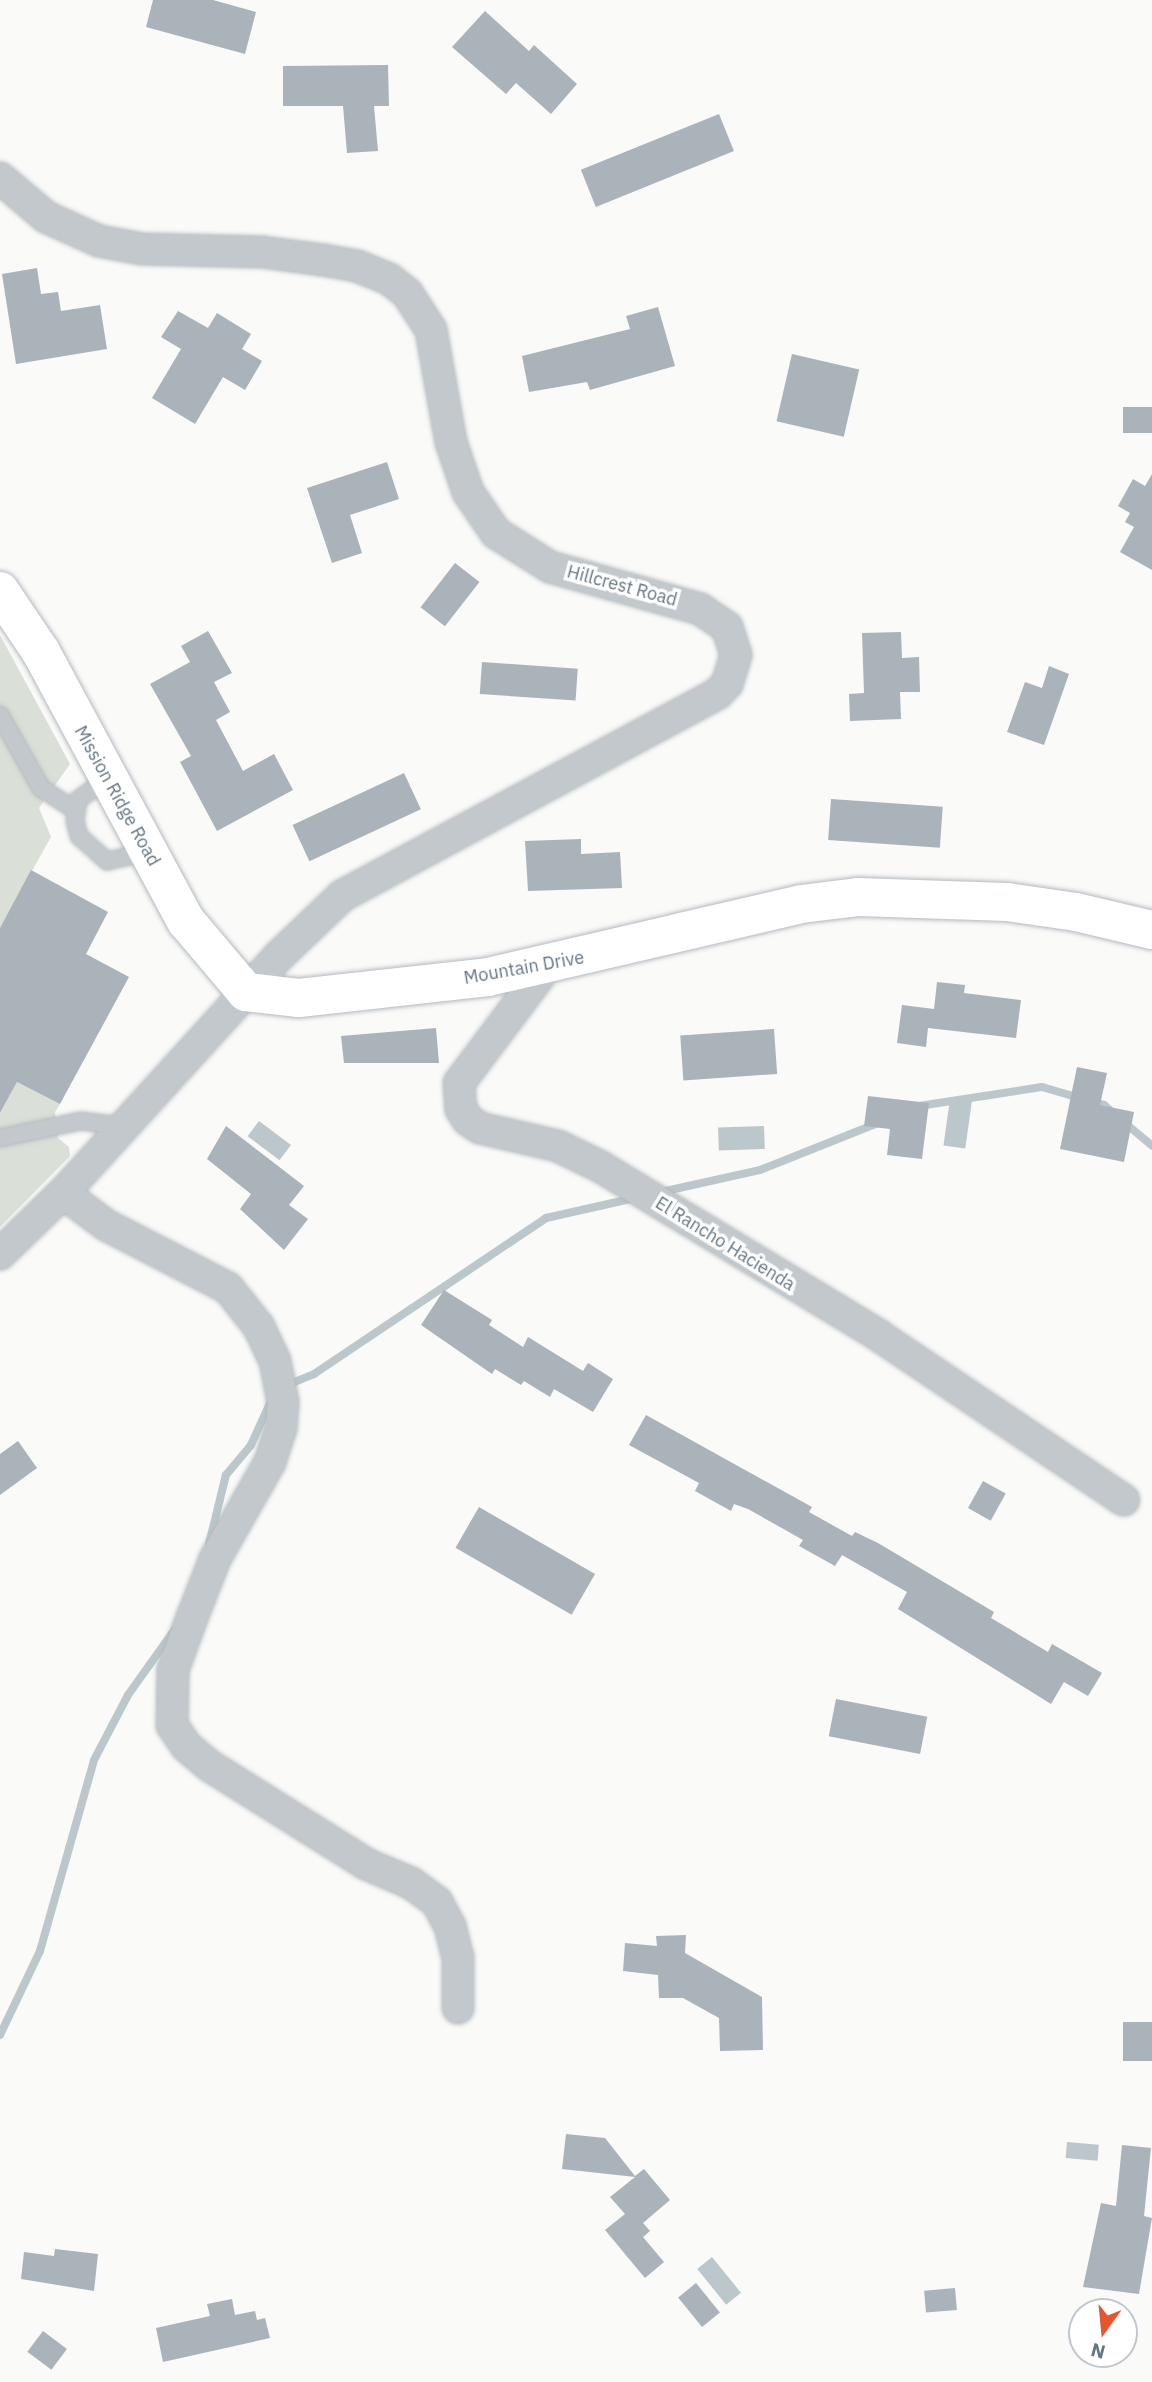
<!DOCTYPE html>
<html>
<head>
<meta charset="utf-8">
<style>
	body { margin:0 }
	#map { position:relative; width:1152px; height:2382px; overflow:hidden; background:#fafaf8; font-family:"IBM Plex Sans",sans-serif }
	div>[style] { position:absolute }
	.green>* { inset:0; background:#dadfd7 }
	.water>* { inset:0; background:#bbc7cb; transform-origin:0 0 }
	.stream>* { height:8px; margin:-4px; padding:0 4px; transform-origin:4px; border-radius:4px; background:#bbc7cb }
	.building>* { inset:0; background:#aab3b9; transform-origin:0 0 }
	.roads { filter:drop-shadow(0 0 2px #b3babf) drop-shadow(0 0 2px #b3babf) }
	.service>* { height:16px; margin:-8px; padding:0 8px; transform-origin:8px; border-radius:8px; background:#c3c8cc }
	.minor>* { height:30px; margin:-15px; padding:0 15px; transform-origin:15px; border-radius:15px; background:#c3c8cc }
	.secondary>* { height:38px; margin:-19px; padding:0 19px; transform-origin:19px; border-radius:19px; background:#fff }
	span { translate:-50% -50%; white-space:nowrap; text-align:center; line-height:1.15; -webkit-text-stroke:7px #fff; paint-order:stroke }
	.street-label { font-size:18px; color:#657683 }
	.north { position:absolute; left:1068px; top:2298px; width:70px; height:70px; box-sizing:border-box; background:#fff; border:2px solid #c1c8cd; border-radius:50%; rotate:195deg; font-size:19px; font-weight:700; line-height:28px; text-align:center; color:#657683 }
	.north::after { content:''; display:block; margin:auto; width:24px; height:32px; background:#e4572e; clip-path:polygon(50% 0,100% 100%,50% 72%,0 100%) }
</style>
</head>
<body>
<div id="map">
	<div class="green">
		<div style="clip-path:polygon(0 635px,70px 764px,39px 808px,51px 837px,0 928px)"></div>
		<div style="clip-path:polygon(17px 1082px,60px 1104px,55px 1112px,58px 1138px,69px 1147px,70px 1156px,0 1227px,0 1113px)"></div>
	</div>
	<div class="water">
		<div style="left:950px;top:1099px;width:22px;height:47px;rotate:8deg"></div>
		<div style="left:259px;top:1121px;width:40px;height:19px;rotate:37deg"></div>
		<div style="left:764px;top:1126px;width:23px;height:46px;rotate:88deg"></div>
		<div style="left:1067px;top:2142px;width:32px;height:16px;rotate:5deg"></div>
		<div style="left:712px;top:2257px;width:46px;height:19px;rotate:51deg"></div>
	</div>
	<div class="stream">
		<div style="left:919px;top:1106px;width:124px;rotate:-8.8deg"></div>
		<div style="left:1042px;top:1087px;width:65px;rotate:16.2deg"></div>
		<div style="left:1104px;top:1105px;width:12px;rotate:42deg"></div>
		<div style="left:1125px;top:1123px;width:35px;rotate:40deg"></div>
		<div style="left:661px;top:1192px;width:101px;rotate:-12.5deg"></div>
		<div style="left:760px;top:1170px;width:127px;rotate:-21.7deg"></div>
		<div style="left:287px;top:1385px;width:29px;rotate:-22deg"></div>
		<div style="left:314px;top:1374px;width:280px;rotate:-33.9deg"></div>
		<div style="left:546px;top:1218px;width:91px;rotate:-12.7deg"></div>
		<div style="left:209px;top:1544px;width:71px;rotate:-76.2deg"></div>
		<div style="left:226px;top:1475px;width:39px;rotate:-50deg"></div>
		<div style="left:251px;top:1445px;width:48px;rotate:-65.6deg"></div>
		<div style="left:0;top:2035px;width:93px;rotate:-64.5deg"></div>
		<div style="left:40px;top:1951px;width:198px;rotate:-74.2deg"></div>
		<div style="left:94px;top:1760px;width:73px;rotate:-62.4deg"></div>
		<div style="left:128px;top:1695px;width:81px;rotate:-54.5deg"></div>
	</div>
	<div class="building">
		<div style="clip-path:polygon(153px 0,213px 0,256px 12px,245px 54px,146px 27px)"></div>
		<div style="clip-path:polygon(485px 11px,529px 51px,534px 45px,577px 84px,551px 114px,516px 83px,506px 94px,452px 47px)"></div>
		<div style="clip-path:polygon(388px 65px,389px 106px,374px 106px,378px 151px,347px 153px,343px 106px,283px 106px,283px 66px)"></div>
		<div style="left:719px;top:114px;width:40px;height:149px;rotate:68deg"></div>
		<div style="clip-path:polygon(37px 268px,41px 294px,58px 292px,61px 311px,100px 305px,107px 349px,16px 364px,2px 274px)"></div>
		<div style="clip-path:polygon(658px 307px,675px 366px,590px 390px,587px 382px,529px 392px,522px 356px,630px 329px,626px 316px)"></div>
		<div style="clip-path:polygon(178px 311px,208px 328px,217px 313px,251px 334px,242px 349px,262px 361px,245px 390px,223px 377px,195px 424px,152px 398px,181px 349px,161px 337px)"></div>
		<div style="left:792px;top:354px;width:69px;height:69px;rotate:13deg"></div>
		<div style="left:1152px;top:407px;width:26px;height:29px;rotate:90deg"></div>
		<div style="clip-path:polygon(387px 462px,399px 499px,350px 515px,362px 553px,332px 563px,307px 488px)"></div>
		<div style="clip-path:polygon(1152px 474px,1152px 570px,1120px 552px,1134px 527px,1125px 522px,1130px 513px,1118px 506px,1133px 479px,1145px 486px)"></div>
		<div style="left:455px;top:563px;width:31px;height:56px;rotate:38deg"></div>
		<div style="clip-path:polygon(208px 631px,232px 673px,214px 682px,230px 712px,216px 720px,243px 771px,274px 754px,293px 790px,217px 831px,180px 762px,191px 756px,150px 684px,190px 662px,181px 646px)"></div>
		<div style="clip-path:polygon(901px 632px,902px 658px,919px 657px,920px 692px,900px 692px,901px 719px,850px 721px,849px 694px,864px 693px,862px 633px)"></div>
		<div style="left:482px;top:662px;width:96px;height:32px;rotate:4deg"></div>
		<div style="clip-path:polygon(1049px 666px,1069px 674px,1044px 745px,1007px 732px,1025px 682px,1042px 688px)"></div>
		<div style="left:404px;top:773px;width:40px;height:123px;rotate:65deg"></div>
		<div style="left:831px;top:799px;width:112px;height:41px;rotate:4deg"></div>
		<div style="clip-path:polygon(581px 839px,581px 854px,620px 852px,622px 888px,528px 891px,525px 841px)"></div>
		<div style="clip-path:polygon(31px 870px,108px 912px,86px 954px,129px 977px,60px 1104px,17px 1082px,0 1113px,0 928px)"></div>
		<div style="clip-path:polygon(937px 982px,965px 985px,964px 993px,1021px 1000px,1016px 1038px,928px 1028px,926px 1047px,897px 1043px,902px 1005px,934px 1009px)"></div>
		<div style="clip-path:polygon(436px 1028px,439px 1063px,344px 1063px,341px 1036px)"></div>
		<div style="left:774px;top:1029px;width:45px;height:94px;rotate:86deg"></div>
		<div style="clip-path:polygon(1077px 1067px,1107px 1073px,1100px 1105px,1134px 1112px,1124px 1162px,1060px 1149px)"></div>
		<div style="clip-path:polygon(868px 1096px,929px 1103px,922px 1159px,887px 1155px,890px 1129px,864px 1126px)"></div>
		<div style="clip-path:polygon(226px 1126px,304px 1186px,289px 1205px,308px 1219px,284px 1250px,240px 1209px,251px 1194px,207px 1159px)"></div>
		<div style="clip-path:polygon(444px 1290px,492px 1320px,489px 1325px,523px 1347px,528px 1337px,583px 1371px,588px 1363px,613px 1379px,593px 1412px,554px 1389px,550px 1397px,524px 1381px,521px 1385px,495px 1369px,492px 1374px,421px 1325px)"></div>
		<div style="clip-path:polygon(646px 1415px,812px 1507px,809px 1512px,852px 1536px,855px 1532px,878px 1543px,994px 1612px,991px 1618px,1048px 1652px,1052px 1644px,1102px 1673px,1088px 1696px,1064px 1682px,1051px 1704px,898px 1609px,907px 1592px,842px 1555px,835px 1566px,799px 1546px,803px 1540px,748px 1509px,734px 1504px,731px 1511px,695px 1491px,699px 1483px,629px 1445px)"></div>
		<div style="clip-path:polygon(18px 1441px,37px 1468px,0 1495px,0 1454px)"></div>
		<div style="left:983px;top:1481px;width:26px;height:31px;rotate:29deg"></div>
		<div style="left:479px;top:1507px;width:134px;height:47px;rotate:30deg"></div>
		<div style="left:836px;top:1699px;width:93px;height:38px;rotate:11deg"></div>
		<div style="clip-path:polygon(686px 1935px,685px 1953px,762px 1997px,763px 2050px,720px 2051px,719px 2018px,683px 1998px,659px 1998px,658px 1975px,623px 1971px,625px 1943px,657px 1946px,656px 1936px)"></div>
		<div style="left:1123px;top:2022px;width:29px;height:39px"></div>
		<div style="clip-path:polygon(566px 2134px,605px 2138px,635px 2176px,644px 2169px,670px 2200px,643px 2223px,650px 2231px,643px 2237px,664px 2262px,645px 2278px,605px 2230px,625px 2214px,610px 2197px,635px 2177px,562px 2169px)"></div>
		<div style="clip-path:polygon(1122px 2145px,1151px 2148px,1144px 2216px,1152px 2218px,1139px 2294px,1083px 2287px,1101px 2203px,1116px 2206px)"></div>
		<div style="clip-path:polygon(55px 2249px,98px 2254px,94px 2291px,21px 2279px,24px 2252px,54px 2256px)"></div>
		<div style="left:696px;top:2283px;width:38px;height:23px;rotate:51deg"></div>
		<div style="left:955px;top:2288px;width:22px;height:31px;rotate:85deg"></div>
		<div style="clip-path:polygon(232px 2299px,235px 2315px,255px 2311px,257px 2320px,265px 2318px,270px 2338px,163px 2362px,156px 2328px,210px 2316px,207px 2304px)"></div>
		<div style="left:43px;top:2331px;width:30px;height:26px;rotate:37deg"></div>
	</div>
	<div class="roads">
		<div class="service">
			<div style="left:0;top:715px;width:84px;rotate:60.7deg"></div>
			<div style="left:41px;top:788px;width:40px;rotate:32.9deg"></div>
			<div style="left:108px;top:778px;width:37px;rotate:144deg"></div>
			<div style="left:78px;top:800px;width:21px;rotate:98deg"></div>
			<div style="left:75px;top:821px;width:16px;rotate:75deg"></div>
			<div style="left:79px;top:836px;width:38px;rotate:42deg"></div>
			<div style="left:107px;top:861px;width:42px;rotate:-12.4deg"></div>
			<div style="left:0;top:1138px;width:83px;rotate:-11.9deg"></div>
			<div style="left:81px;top:1121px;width:39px;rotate:7deg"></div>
		</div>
		<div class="minor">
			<div style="left:0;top:178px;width:60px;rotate:40.3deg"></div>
			<div style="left:46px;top:217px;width:58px;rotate:24.4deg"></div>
			<div style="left:99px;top:241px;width:44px;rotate:10.5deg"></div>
			<div style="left:142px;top:249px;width:120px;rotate:1.4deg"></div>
			<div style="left:262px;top:252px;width:62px;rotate:7.5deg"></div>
			<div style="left:323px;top:260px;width:35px;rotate:10deg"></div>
			<div style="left:357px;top:266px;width:35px;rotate:22deg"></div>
			<div style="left:389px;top:279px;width:23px;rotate:38deg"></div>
			<div style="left:407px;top:293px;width:44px;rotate:57deg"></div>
			<div style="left:431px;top:330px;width:114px;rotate:79.9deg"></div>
			<div style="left:451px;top:442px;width:53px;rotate:71.2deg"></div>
			<div style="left:468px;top:492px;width:50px;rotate:55.7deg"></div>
			<div style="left:496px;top:533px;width:64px;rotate:32.2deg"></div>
			<div style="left:550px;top:567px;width:156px;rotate:15.6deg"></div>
			<div style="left:700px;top:609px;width:32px;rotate:34deg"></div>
			<div style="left:727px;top:627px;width:29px;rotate:72deg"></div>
			<div style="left:736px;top:655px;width:30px;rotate:107deg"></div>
			<div style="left:727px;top:684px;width:14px;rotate:135deg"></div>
			<div style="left:717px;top:694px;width:426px;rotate:151.7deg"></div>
			<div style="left:342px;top:896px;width:87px;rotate:136.4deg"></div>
			<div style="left:279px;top:956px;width:321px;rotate:132.3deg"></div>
			<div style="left:63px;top:1193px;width:88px;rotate:135.9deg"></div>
			<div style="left:547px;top:966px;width:146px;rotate:126.9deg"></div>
			<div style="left:459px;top:1083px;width:26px;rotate:86deg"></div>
			<div style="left:461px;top:1109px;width:13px;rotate:58deg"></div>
			<div style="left:468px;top:1120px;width:14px;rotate:34deg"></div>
			<div style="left:480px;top:1128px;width:80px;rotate:13deg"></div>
			<div style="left:558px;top:1146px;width:48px;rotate:26deg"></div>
			<div style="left:601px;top:1167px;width:324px;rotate:31.2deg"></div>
			<div style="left:878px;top:1335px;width:296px;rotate:33.9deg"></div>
			<div style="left:63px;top:1193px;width:54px;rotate:36.7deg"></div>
			<div style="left:106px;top:1225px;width:137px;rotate:27.3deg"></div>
			<div style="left:228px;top:1288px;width:50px;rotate:51.5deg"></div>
			<div style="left:259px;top:1327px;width:38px;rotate:65deg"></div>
			<div style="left:275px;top:1361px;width:42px;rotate:79deg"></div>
			<div style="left:283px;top:1402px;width:26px;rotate:94deg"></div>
			<div style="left:281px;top:1428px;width:36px;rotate:108deg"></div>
			<div style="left:270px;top:1462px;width:112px;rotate:119.6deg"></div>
			<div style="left:215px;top:1559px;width:60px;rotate:111.4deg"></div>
			<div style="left:193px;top:1615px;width:59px;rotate:110deg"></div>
			<div style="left:173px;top:1670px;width:55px;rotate:91deg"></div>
			<div style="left:172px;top:1725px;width:25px;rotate:56deg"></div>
			<div style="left:186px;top:1746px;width:31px;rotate:40deg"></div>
			<div style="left:210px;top:1766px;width:184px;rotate:32.1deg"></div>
			<div style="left:366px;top:1864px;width:49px;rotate:22.9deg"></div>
			<div style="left:411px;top:1883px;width:32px;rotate:36deg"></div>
			<div style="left:437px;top:1902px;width:27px;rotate:62deg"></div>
			<div style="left:450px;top:1926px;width:32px;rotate:76deg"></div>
			<div style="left:458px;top:1957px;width:51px;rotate:90deg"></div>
		</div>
		<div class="secondary">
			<div style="left:0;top:591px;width:73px;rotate:56.1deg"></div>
			<div style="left:41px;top:652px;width:306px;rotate:61.7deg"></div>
			<div style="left:186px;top:921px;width:93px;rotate:49.8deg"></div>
			<div style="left:246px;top:992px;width:53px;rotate:6.5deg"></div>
			<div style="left:299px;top:998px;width:190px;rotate:-6.3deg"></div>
			<div style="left:488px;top:977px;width:321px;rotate:-13.1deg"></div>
			<div style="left:801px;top:904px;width:57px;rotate:-7deg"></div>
			<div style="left:858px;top:897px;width:149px;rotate:1.9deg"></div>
			<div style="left:1007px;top:902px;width:70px;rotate:8.2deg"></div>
			<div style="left:1076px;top:912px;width:78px;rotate:13.3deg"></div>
		</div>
	</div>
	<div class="street-label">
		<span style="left:622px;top:586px;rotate:15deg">Hillcrest Road</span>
		<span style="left:117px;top:796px;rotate:61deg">Mission Ridge Road</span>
		<span style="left:524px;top:968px;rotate:-10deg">Mountain Drive</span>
		<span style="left:725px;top:1244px;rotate:32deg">El Rancho Hacienda</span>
	</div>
	<div class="north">N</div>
</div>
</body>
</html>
